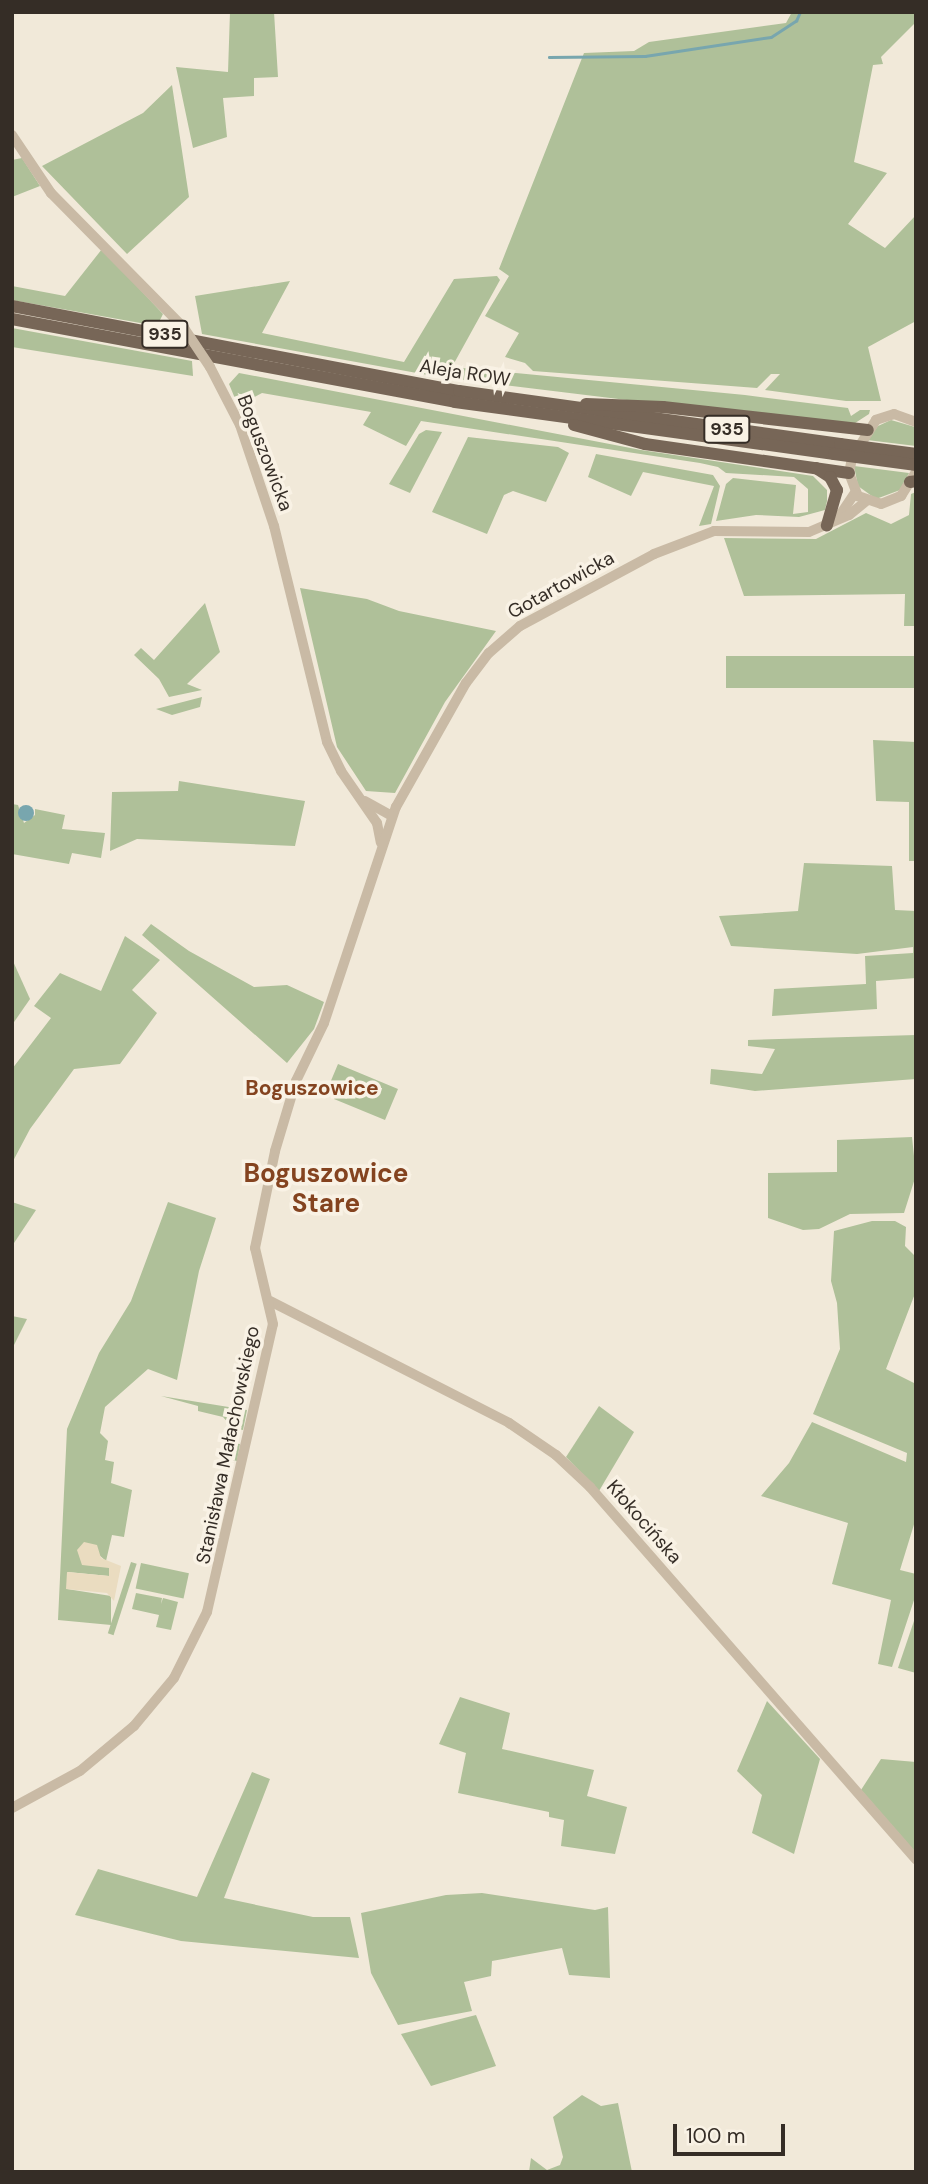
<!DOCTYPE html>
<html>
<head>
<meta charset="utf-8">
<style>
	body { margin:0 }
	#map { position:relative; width:928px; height:2184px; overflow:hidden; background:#f1e9d9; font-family:"DM Sans",sans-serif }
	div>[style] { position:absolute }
	.green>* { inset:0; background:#afc099; transform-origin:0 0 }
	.plaza>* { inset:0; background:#eadcc0 }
	.water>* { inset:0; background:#78a6ae }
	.round { border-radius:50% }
	.stream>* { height:2.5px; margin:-1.25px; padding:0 1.25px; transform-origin:1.25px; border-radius:1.25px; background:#78a6ae }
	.tertiary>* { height:10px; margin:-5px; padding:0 5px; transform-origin:5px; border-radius:5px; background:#c9baa5 }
	.primary>* { height:12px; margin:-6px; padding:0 6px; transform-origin:6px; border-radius:6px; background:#776657 }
	.tertiary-bridge>* { height:10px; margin:-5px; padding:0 5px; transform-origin:5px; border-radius:5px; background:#c9baa5 }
	.primary-bridge>* { height:12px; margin:-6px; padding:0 6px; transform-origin:6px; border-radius:6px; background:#776657 }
	span { translate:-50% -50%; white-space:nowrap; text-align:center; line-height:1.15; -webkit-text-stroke:7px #f9f2e5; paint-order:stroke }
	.shield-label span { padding:2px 5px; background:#f9f2e5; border:2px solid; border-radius:5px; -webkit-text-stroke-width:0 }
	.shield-label { font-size:18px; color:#352d26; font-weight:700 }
	.street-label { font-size:19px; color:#352d26 }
	.neighbourhood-label { font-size:21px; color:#84431f; font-weight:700 }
	.district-label { font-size:26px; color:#84431f; font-weight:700 }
	.frame { position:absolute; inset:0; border:14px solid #352d26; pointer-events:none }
	.scale { position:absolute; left:673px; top:2124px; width:112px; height:32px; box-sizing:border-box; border:4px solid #352d26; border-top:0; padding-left:9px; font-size:21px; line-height:24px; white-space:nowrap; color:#352d26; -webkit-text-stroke:5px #f9f2e5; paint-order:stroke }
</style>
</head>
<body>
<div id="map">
	<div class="green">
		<div style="clip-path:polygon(230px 12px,274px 12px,278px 77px,254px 78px,254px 96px,223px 98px,227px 137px,193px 148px,176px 67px,228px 72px)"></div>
		<div style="clip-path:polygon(792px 12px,916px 12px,916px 22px,881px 57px,883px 64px,873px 65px,854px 162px,887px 173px,848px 224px,885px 248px,916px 215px,916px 321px,868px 347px,881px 401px,846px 401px,765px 390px,780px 374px,771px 374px,757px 388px,533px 371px,525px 363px,505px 357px,519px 333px,485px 316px,509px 276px,499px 269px,584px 53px,634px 51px,649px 42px,786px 23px)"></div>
		<div style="clip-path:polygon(172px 85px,189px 197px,127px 254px,42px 166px,143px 113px)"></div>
		<div style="clip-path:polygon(22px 158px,40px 186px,12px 197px,12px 160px)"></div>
		<div style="clip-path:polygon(102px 249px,163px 314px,157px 326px,12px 300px,12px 286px,65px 296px)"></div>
		<div style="clip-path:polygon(497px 276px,500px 280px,452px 367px,745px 395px,848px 408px,851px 416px,860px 410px,870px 410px,869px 414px,849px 427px,439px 377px,202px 334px,195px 296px,290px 281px,262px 333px,404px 362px,454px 279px)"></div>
		<div style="clip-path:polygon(12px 328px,192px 361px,193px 376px,12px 347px)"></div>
		<div style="clip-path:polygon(239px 373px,641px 450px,813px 476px,827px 490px,827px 501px,825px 510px,799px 517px,756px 515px,716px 521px,726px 484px,733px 478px,796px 485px,793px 514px,808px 512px,808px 489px,794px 477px,726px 473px,718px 467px,700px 463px,421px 421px,406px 446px,363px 425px,371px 412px,262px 393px,247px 401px,253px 424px,246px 425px,229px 384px)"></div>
		<div style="clip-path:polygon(891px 420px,915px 427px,916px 446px,867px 440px,878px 426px)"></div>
		<div style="clip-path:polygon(426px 430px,442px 432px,410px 493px,389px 484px,419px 434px)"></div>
		<div style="clip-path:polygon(468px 437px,558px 447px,569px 453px,546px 502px,513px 491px,504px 495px,487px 534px,432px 512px)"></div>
		<div style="clip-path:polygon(596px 454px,713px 475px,720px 486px,711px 524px,699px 526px,714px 486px,643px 472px,631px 496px,588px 477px)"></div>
		<div style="clip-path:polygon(854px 466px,909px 473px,900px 490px,876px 499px,858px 486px)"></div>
		<div style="clip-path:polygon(916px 492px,916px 626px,904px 626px,905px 594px,744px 596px,724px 538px,816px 539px,866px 513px,891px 524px,909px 515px,911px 494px)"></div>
		<div style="clip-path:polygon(300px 588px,367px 599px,399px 611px,496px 631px,445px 702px,395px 793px,366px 791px,337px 747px)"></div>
		<div style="clip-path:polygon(205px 603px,220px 652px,187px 684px,202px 690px,169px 697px,159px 679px,134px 655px,141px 648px,154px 660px)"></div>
		<div style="left:916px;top:656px;width:32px;height:190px;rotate:90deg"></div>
		<div style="clip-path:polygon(202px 697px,200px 707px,172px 715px,156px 709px)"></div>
		<div style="clip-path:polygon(873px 740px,916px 742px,916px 861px,909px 861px,909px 802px,876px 801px)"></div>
		<div style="clip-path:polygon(179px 781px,305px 801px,295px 846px,137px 839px,110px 851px,112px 792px,178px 791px)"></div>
		<div style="clip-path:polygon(12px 804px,18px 805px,24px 823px,35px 815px,35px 809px,65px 815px,62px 829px,105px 833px,101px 858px,72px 853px,69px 864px,12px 854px)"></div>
		<div style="clip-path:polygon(804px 863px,892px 866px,895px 910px,916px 911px,916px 978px,876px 981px,877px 1009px,772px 1016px,774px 989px,866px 984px,865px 956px,913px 953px,913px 947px,857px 954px,731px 946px,719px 916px,798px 911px)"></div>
		<div style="clip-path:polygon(151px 924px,189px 951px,254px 987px,287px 985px,324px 1002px,314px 1029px,287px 1063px,142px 935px)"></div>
		<div style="clip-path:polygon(125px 936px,160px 960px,132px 990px,157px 1013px,120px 1064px,74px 1069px,30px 1129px,12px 1163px,12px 1069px,51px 1018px,34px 1006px,60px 973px,101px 991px)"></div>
		<div style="clip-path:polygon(12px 959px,30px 999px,12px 1025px)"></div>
		<div style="clip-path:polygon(916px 1035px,916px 1079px,755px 1091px,710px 1084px,711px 1069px,762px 1074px,775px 1049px,748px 1046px,748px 1040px)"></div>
		<div style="clip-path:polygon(338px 1064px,398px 1089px,385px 1120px,334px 1099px,339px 1087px,330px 1083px)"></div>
		<div style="clip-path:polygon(912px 1137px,916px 1175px,904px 1213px,850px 1214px,819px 1229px,803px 1230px,768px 1218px,768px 1173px,837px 1172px,837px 1140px)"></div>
		<div style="clip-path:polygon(12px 1202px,36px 1210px,12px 1246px)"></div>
		<div style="clip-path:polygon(168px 1202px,216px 1218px,199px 1271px,177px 1380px,148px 1369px,105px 1407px,100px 1433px,108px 1441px,105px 1460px,114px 1462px,111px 1483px,132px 1490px,124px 1537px,112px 1535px,106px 1561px,84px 1542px,109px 1568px,109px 1576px,68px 1572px,67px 1589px,111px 1596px,111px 1625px,58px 1620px,67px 1429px,99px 1353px,131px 1301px)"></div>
		<div style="clip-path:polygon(872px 1221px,895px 1221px,906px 1227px,905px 1246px,916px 1257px,916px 1291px,886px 1369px,916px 1384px,916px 1518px,900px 1570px,916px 1574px,916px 1594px,892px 1667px,878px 1664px,891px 1600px,832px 1584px,848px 1523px,761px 1496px,789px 1463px,812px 1422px,906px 1462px,907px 1453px,813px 1414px,840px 1349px,837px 1303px,831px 1281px,834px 1231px)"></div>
		<div style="clip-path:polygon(12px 1316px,27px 1319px,14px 1345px,12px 1345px)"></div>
		<div style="clip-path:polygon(161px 1396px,247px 1410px,243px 1430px,232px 1427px,223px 1417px,198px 1411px,198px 1406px)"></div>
		<div style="clip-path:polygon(599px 1406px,634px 1432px,599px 1491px,566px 1457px)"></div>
		<div style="clip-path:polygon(222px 1442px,240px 1444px,237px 1461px,220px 1457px)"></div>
		<div style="left:131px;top:1562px;width:6px;height:75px;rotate:18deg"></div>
		<div style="left:141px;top:1563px;width:49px;height:26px;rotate:12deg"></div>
		<div style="clip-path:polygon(136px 1593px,162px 1598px,161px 1604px,163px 1598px,178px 1602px,171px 1630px,156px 1627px,159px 1615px,132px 1609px)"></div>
		<div style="clip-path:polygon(916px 1615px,916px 1673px,898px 1668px)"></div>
		<div style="clip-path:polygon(460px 1697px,510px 1713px,502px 1749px,594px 1770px,587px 1796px,627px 1807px,615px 1854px,561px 1846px,564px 1820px,549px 1817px,549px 1812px,458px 1793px,466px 1753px,439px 1744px)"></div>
		<div style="clip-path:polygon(767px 1701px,820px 1759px,794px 1854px,752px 1833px,762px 1795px,737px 1771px)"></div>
		<div style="clip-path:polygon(881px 1759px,916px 1762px,916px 1853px,861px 1790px)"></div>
		<div style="clip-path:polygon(252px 1772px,270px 1779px,224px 1898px,313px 1917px,350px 1917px,359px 1958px,181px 1941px,75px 1915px,98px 1869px,197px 1897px)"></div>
		<div style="clip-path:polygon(482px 1893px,595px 1910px,608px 1907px,610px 1978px,569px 1975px,562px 1948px,492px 1961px,491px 1976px,464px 1982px,472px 2011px,398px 2025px,371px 1973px,361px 1913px,446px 1895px)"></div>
		<div style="clip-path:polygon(476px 2015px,496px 2066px,431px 2086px,401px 2034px)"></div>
		<div style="clip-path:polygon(582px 2095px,601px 2106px,618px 2103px,632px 2172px,529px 2172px,531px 2158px,547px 2170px,560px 2165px,563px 2157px,553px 2117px)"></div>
	</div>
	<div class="plaza">
		<div style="clip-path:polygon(84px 1542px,97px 1545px,101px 1558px,121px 1566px,114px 1601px,107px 1593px,66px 1589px,67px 1572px,109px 1576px,109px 1568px,82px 1565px,77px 1550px)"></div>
	</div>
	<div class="water">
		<div class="round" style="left:18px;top:805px;width:16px;height:16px"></div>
	</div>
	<div class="stream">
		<div style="left:549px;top:57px;width:96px;rotate:-0.6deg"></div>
		<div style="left:645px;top:56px;width:127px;rotate:-8.6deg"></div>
		<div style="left:771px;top:37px;width:30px;rotate:-33deg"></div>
		<div style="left:796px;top:21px;width:10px;rotate:-66deg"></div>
	</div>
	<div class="tertiary">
		<div style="left:12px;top:135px;width:70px;rotate:56.1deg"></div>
		<div style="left:51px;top:193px;width:190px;rotate:45.4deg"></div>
		<div style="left:210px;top:367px;width:65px;rotate:62.7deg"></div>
		<div style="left:240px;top:425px;width:107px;rotate:71.4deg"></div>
		<div style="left:274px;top:526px;width:222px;rotate:76.2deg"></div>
		<div style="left:327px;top:742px;width:32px;rotate:64deg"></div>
		<div style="left:341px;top:771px;width:63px;rotate:55.3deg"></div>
		<div style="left:377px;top:823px;width:20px;rotate:79deg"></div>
		<div style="left:916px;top:422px;width:23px;rotate:-160deg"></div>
		<div style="left:894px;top:414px;width:19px;rotate:162deg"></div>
		<div style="left:876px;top:420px;width:45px;rotate:122.3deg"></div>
		<div style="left:852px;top:458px;width:15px;rotate:101deg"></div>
		<div style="left:849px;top:473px;width:25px;rotate:69deg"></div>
		<div style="left:858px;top:496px;width:24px;rotate:19deg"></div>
		<div style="left:881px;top:504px;width:22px;rotate:-22deg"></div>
		<div style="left:901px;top:496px;width:28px;rotate:-58deg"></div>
		<div style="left:838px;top:518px;width:30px;rotate:-56deg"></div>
		<div style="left:365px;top:801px;width:31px;rotate:29deg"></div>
		<div style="left:270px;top:1301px;width:268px;rotate:27deg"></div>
		<div style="left:509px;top:1423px;width:57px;rotate:34.2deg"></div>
		<div style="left:556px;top:1455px;width:47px;rotate:43.3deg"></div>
		<div style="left:590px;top:1487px;width:495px;rotate:48.8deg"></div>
		<div style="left:12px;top:1808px;width:77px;rotate:-28.6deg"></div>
		<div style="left:80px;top:1771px;width:70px;rotate:-39.8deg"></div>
		<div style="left:134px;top:1726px;width:62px;rotate:-50.2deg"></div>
		<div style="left:174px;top:1678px;width:74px;rotate:-63.4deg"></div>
		<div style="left:207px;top:1612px;width:295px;rotate:-77.1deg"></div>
		<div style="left:273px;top:1324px;width:78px;rotate:-103.3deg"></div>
		<div style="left:255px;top:1248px;width:99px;rotate:-78.3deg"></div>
		<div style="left:275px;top:1151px;width:73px;rotate:-73.3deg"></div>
		<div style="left:296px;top:1081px;width:64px;rotate:-64.2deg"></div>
		<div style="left:324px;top:1023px;width:228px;rotate:-71.6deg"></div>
		<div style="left:396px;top:807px;width:142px;rotate:-60.6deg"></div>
		<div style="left:466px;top:683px;width:38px;rotate:-53deg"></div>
		<div style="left:489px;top:653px;width:41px;rotate:-41.1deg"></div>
		<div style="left:520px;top:626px;width:152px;rotate:-28.2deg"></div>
		<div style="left:654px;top:554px;width:64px;rotate:-21deg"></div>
		<div style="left:714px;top:531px;width:95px;rotate:0.6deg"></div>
		<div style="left:809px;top:532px;width:43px;rotate:-23deg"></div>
		<div style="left:849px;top:515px;width:22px;rotate:-39deg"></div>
	</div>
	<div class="primary">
		<div style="left:12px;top:306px;width:455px;rotate:10.8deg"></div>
		<div style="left:459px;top:391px;width:385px;rotate:7.9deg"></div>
		<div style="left:12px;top:319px;width:451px;rotate:10.6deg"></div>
		<div style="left:455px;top:402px;width:383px;rotate:7.8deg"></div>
		<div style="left:586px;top:404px;width:77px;rotate:2.2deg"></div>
		<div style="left:663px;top:407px;width:206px;rotate:6.4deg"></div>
		<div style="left:574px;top:425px;width:73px;rotate:15deg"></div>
		<div style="left:645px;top:444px;width:206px;rotate:8.1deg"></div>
		<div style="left:816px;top:468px;width:17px;rotate:33deg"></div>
		<div style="left:830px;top:477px;width:15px;rotate:62deg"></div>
		<div style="left:837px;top:490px;width:37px;rotate:106deg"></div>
		<div style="left:910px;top:482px;width:6px;rotate:-9deg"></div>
	</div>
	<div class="tertiary-bridge">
		<div style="left:184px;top:328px;width:47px;rotate:56.3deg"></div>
	</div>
	<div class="primary-bridge">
		<div style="left:840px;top:444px;width:77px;rotate:7.5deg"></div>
		<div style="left:834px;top:454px;width:83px;rotate:7.6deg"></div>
	</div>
	<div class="shield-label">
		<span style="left:165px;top:334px">935</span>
		<span style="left:727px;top:429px">935</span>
	</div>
	<div class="street-label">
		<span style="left:465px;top:373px;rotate:9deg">Aleja ROW</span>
		<span style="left:265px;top:453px;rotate:69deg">Boguszowicka</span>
		<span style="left:561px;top:585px;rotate:-29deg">Gotartowicka</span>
		<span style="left:228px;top:1445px;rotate:-78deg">Stanisława Małachowskiego</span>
		<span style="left:644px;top:1522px;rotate:49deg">Kłokocińska</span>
	</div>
	<div class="neighbourhood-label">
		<span style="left:312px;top:1088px">Boguszowice</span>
	</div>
	<div class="district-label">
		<span style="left:326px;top:1189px">Boguszowice<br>Stare</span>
	</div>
	<div class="frame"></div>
	<div class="scale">100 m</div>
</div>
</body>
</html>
